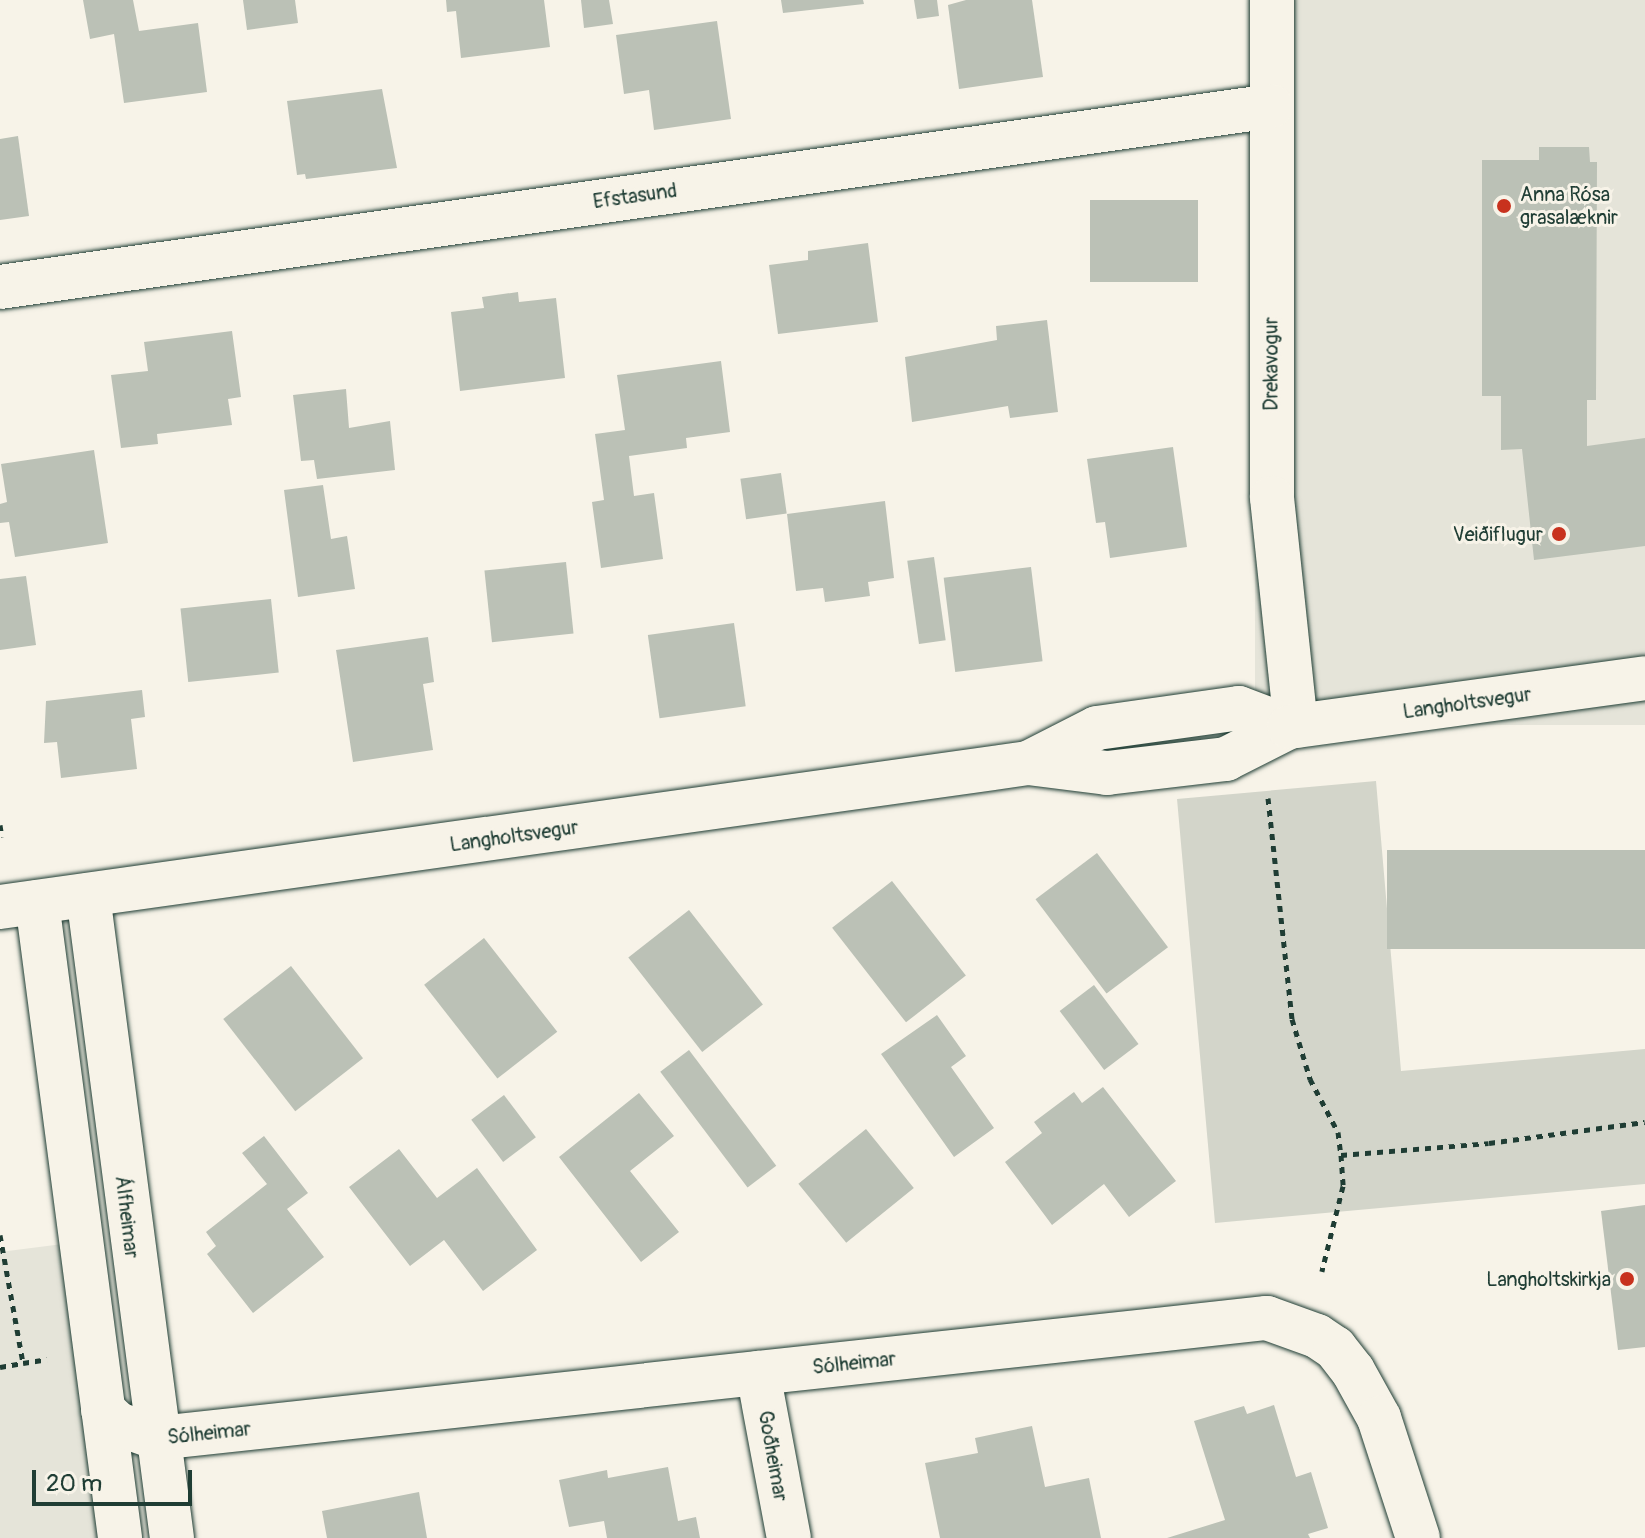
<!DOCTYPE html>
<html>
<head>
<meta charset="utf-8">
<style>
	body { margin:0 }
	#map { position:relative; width:1645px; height:1538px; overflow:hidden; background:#f7f3e8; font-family:Pangolin,sans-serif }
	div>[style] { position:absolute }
	.built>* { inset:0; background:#e5e4d9; transform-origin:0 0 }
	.green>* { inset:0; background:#d3d5ca }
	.building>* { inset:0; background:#bbc1b6; transform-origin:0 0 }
	.path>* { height:5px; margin-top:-2.5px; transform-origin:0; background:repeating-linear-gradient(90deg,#1f3d34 0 6px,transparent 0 12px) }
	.roads { filter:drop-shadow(0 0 2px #1f3d34) drop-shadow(0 0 2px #1f3d34) }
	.minor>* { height:44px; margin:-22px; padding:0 22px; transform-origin:22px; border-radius:22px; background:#f7f3e8 }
	.dots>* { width:22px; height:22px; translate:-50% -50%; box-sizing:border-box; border:4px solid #f7f3e8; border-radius:50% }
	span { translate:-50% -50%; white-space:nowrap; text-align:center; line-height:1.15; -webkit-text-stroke:6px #f7f3e8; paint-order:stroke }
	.poi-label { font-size:20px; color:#1f3d34 }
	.left { translate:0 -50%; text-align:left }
	.right { translate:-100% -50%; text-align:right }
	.street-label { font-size:20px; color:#1f3d34 }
	.scale { position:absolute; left:32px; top:1470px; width:160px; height:36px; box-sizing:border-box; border:4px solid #1f3d34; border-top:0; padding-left:10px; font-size:24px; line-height:28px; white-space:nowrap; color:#1f3d34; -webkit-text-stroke:6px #f7f3e8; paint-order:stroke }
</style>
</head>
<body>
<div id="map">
	<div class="built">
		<div style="left:1255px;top:0;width:390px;height:725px"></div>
		<div style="clip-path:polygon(94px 1240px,138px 1538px,0 1538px,0 1252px)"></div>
	</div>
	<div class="green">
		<div style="clip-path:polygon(1376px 781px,1401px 1071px,1645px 1049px,1645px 1184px,1215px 1223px,1177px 799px)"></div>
	</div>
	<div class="building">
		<div style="clip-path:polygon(83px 0,133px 0,139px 31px,198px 23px,207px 92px,124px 103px,114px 34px,90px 39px)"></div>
		<div style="clip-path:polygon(243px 0,295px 0,298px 23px,247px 30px)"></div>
		<div style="clip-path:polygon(446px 0,544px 0,550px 47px,461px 58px,456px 11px,447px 12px)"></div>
		<div style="clip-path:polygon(581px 0,609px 0,613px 24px,584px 28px)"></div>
		<div style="clip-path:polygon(781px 0,863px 0,864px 4px,783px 13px)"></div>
		<div style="clip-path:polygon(914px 0,937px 0,939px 16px,917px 19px)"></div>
		<div style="clip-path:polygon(966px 0,1032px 0,1043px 77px,959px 89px,948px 5px)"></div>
		<div style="clip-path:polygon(717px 21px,731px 119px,654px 130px,649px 90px,624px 94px,616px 35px)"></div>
		<div style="clip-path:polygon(382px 89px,397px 168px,306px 179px,305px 174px,297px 175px,287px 101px)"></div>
		<div style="clip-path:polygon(18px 136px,29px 216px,0 220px,0 139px)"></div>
		<div style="clip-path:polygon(1539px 147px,1589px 147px,1590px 162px,1597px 162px,1596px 400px,1587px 400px,1587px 446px,1645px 438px,1645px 546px,1534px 560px,1522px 449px,1501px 450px,1501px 396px,1482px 396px,1482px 160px,1539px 160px)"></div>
		<div style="left:1198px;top:200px;width:82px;height:108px;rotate:90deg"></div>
		<div style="clip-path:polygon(868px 243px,878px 322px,778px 334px,769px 265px,808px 260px,808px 251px)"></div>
		<div style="clip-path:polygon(518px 292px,519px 302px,556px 298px,565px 378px,460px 391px,451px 312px,484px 308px,482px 297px)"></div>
		<div style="clip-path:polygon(1047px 320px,1058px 412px,1010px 418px,1008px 406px,912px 422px,905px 357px,997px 340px,996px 326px)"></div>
		<div style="clip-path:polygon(232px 331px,241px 397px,228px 399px,232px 425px,157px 434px,158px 444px,121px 448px,111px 375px,148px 371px,144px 342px)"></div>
		<div style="clip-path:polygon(721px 361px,730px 432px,686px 438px,687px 448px,629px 456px,634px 496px,654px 493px,663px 559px,601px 568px,592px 502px,604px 500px,595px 434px,625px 430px,617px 375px)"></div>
		<div style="clip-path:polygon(346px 389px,349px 428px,390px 421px,395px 470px,317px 479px,314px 460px,301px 461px,293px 395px)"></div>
		<div style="clip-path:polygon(1173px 447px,1187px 547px,1110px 558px,1105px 522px,1096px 523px,1087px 459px)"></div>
		<div style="clip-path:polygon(94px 450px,108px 543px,15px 557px,9px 522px,0 523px,0 504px,7px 502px,1px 464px)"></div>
		<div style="left:781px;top:473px;width:41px;height:41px;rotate:82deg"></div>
		<div style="clip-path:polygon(323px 485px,331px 539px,347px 536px,355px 589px,298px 597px,284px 490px)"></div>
		<div style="clip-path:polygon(885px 501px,894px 578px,868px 582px,870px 596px,825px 602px,823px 588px,796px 591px,787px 514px)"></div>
		<div style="left:934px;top:557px;width:84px;height:27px;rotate:82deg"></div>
		<div style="left:566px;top:562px;width:72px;height:82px;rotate:84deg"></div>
		<div style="left:1031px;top:567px;width:95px;height:88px;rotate:83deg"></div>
		<div style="clip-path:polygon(26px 576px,36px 645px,0 650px,0 579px)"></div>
		<div style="left:271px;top:599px;width:74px;height:91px;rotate:84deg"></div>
		<div style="left:734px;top:623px;width:84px;height:87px;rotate:82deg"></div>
		<div style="clip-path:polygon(428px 637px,434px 682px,423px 684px,433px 750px,353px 762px,336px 650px)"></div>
		<div style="clip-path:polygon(142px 690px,145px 717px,131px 719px,137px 769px,61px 778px,57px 742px,44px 743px,46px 701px)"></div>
		<div style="left:1645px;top:850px;width:99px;height:258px;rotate:90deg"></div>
		<div style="left:1097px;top:853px;width:118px;height:77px;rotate:53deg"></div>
		<div style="left:892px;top:881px;width:120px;height:76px;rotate:52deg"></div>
		<div style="left:689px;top:910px;width:120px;height:77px;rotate:52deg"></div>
		<div style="left:484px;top:938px;width:119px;height:76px;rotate:52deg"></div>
		<div style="left:291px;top:966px;width:117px;height:86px;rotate:52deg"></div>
		<div style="left:1094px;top:985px;width:74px;height:43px;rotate:53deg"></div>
		<div style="clip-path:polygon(937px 1015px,966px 1056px,951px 1067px,994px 1128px,954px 1157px,881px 1054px)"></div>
		<div style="left:689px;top:1050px;width:145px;height:36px;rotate:53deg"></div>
		<div style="clip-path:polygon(1103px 1087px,1176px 1181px,1129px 1217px,1104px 1184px,1052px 1225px,1005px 1162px,1042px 1133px,1034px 1122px,1074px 1092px,1082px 1103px)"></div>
		<div style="clip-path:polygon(639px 1093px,674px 1136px,630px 1171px,679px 1232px,641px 1262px,559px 1157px)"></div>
		<div style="left:504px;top:1095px;width:53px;height:41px;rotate:53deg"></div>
		<div style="left:866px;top:1129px;width:76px;height:87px;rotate:51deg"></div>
		<div style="clip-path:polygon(264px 1136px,308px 1193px,287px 1209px,324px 1257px,253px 1313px,207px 1254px,216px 1246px,206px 1232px,267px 1184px,242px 1153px)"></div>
		<div style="clip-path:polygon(399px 1149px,437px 1198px,477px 1168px,537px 1250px,483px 1291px,444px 1240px,410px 1266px,349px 1187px)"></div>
		<div style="clip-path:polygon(1645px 1205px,1645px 1347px,1618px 1350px,1601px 1211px)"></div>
		<div style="clip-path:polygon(1274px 1405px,1296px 1477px,1311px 1472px,1328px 1528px,1308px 1534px,1310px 1538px,1167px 1538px,1225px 1520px,1194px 1421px,1244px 1406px,1247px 1414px)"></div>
		<div style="clip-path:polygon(1032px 1426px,1045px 1487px,1089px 1478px,1101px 1538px,940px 1538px,925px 1463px,978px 1453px,975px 1438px)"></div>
		<div style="clip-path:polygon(668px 1467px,678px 1521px,696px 1517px,700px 1538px,607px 1538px,604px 1521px,569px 1527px,559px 1480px,607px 1470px,608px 1478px)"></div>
		<div style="clip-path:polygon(419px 1492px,427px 1538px,327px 1538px,322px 1511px)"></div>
	</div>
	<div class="path">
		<div style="left:1268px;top:798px;width:222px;rotate:83.8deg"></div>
		<div style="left:1292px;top:1019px;width:63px;rotate:73.3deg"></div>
		<div style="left:1310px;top:1079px;width:60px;rotate:62.2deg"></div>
		<div style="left:1338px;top:1132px;width:23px;rotate:83deg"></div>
		<div style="left:1341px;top:1155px;width:31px;rotate:86deg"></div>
		<div style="left:1343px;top:1186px;width:88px;rotate:103.9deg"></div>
		<div style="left:0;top:825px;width:12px;rotate:81deg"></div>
		<div style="left:1341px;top:1155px;width:148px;rotate:-4.6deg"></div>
		<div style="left:1489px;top:1143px;width:157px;rotate:-7.7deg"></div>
		<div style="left:0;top:1235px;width:130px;rotate:79.8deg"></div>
		<div style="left:23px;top:1363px;width:24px;rotate:-9deg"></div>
		<div style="left:0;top:1367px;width:23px;rotate:-10deg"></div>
	</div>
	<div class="roads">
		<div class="minor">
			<div style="left:1272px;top:0;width:498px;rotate:90deg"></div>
			<div style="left:1272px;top:498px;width:229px;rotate:84deg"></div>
			<div style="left:0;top:287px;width:1284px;rotate:-8.1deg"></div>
			<div style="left:1028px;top:763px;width:77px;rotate:-26.9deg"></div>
			<div style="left:1097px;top:728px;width:143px;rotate:-8deg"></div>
			<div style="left:1239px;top:708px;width:53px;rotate:20.8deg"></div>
			<div style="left:88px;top:895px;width:648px;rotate:82.56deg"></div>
			<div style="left:37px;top:902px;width:641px;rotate:82.56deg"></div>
			<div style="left:0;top:907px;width:1038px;rotate:-7.97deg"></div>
			<div style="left:1028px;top:763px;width:80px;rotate:7.2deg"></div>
			<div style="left:1107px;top:773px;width:120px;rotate:-6.7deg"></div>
			<div style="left:1226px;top:759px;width:71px;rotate:-26.9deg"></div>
			<div style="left:1289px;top:727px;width:359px;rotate:-7.8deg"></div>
			<div style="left:758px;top:1373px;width:168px;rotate:79.4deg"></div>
			<div style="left:103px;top:1410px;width:21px;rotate:43deg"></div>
			<div style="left:118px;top:1424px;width:42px;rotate:19.3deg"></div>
			<div style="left:158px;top:1438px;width:1115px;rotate:-6.18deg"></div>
			<div style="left:1267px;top:1318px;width:53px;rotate:19.8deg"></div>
			<div style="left:1317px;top:1336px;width:22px;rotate:34deg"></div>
			<div style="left:1335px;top:1348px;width:29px;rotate:52deg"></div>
			<div style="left:1353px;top:1371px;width:54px;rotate:61deg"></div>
			<div style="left:1379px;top:1418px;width:126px;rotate:72deg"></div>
		</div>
	</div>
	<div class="dots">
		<div style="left:1504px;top:206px;background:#c8321e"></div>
		<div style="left:1559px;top:534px;background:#c8321e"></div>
		<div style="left:1627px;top:1279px;background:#c8321e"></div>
	</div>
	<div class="poi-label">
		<span class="left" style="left:1520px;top:206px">Anna Rósa<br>grasalæknir</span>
		<span class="right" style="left:1543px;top:534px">Veiðiflugur</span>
		<span class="right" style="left:1611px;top:1279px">Langholtskirkja</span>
	</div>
	<div class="street-label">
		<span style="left:635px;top:196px;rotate:-8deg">Efstasund</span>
		<span style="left:1271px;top:364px;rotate:-90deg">Drekavogur</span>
		<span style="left:1467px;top:703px;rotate:-8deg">Langholtsvegur</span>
		<span style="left:514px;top:836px;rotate:-8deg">Langholtsvegur</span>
		<span style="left:127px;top:1217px;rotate:83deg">Álfheimar</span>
		<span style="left:854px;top:1363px;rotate:-6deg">Sólheimar</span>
		<span style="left:209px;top:1433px;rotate:-6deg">Sólheimar</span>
		<span style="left:773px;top:1456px;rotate:80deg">Goðheimar</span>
	</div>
	<div class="scale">20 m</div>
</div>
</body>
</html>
